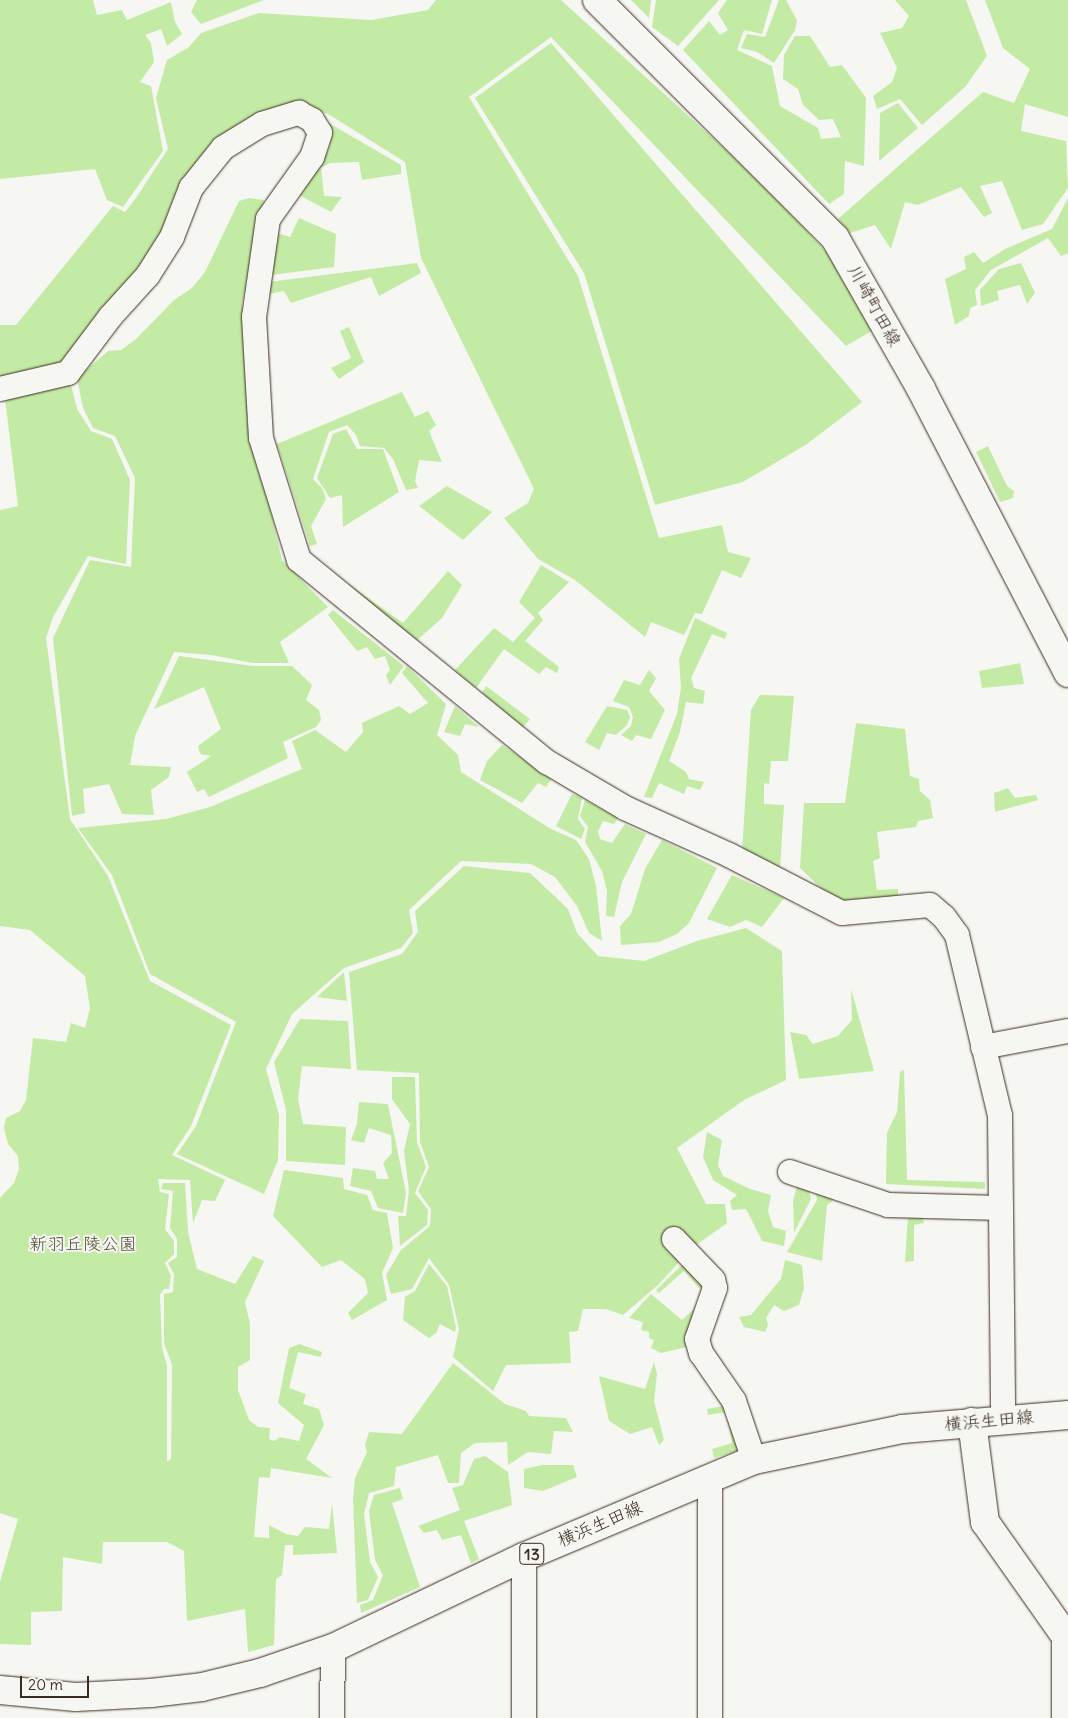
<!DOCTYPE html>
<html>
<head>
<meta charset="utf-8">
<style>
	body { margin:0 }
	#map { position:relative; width:1068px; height:1718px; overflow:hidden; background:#f6f6f2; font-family:Delius,"Klee One",sans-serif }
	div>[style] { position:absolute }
	.green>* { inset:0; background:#c4eba5 }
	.roads { filter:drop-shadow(0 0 1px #3b2a1e) drop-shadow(0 0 1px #3b2a1e) }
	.street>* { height:24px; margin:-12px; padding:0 12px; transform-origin:12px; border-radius:12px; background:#f6f6f2 }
	.secondary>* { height:28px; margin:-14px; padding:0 14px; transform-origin:14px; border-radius:14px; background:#f6f6f2 }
	.primary>* { height:28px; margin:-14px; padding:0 14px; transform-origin:14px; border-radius:14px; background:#f6f6f2 }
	span { translate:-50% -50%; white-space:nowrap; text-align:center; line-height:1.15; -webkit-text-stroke:4px #f6f6f2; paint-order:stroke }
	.shield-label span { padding:1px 4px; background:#f6f6f2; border:1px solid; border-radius:4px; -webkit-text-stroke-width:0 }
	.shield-label { font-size:16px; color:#3b2a1e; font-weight:700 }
	.street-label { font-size:18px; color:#3b2a1e }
	.park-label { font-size:18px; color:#565139 }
	.scale { position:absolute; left:20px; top:1676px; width:69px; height:22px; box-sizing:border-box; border:2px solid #3b2a1e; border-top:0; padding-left:6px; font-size:15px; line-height:18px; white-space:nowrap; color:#3b2a1e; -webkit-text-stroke:4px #f6f6f2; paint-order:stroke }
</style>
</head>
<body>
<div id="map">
	<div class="green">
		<div style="clip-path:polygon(0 0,93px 0,97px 15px,122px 10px,127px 20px,171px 2px,175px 22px,182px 34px,167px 46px,161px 29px,145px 35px,151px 43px,154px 62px,140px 82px,151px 86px,163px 151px,123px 207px,107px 200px,95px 169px,0 179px)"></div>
		<div style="clip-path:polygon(197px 0,264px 0,201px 24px,191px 12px)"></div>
		<div style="clip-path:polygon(436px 0,561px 0,760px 181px,833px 259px,875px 329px,846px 346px,551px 37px,469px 97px,578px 276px,659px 538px,722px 525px,728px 552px,751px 558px,741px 578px,722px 570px,702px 614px,695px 613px,684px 635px,651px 622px,645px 637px,575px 580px,538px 559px,504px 518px,528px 503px,534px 489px,421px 258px,405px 162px,328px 114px,302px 105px,259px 117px,66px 365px,77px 409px,91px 431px,112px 439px,130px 480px,126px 564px,88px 556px,53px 617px,46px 638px,70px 819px,108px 876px,150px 981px,231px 1025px,191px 1126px,172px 1155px,225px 1180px,215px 1201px,202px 1200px,193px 1223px,190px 1180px,158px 1179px,160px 1192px,169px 1194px,165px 1229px,174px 1241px,174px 1254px,165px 1263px,171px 1276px,169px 1289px,164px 1289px,160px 1295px,162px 1347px,167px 1366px,167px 1462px,171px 1459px,172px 1365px,164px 1343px,164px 1294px,173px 1292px,174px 1274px,168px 1263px,177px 1257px,177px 1239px,170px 1228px,173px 1191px,161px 1189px,163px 1183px,185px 1183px,188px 1232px,197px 1269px,235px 1284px,253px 1256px,264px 1261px,245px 1302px,250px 1324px,250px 1360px,238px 1367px,238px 1390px,249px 1420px,258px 1427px,270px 1428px,269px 1439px,274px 1441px,280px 1437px,299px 1441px,304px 1425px,278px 1403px,289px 1348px,299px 1344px,322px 1352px,321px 1357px,298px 1352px,289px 1388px,306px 1394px,303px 1404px,319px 1409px,324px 1425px,306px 1459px,332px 1478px,271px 1468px,270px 1478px,259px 1477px,254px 1537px,269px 1538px,269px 1525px,286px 1534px,298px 1536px,305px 1527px,329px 1529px,332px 1503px,337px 1553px,293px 1555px,293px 1545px,285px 1545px,282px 1575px,276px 1579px,274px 1645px,248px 1652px,245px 1609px,187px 1621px,184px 1551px,167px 1542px,103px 1542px,102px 1564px,63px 1557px,62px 1611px,31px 1612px,31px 1645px,0 1644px,0 1582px,18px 1519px,0 1513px,0 1198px,14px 1183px,19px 1169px,18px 1156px,8px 1144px,4px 1128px,6px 1118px,20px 1111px,26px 1100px,33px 1038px,66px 1042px,71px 1023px,85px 1028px,90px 1008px,85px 976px,30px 930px,0 926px,0 510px,18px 506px,3px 382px,0 382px,0 325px,16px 325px,113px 206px,125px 212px,136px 198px,168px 149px,156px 98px,167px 60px,189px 47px,201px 33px,259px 13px,371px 20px,428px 10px)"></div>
		<div style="clip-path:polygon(631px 0,651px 0,649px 18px)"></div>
		<div style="clip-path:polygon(656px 0,719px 0,678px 46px,652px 27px)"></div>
		<div style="clip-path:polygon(727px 0,772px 0,762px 34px,744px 30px,737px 50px,772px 66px,780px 106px,818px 128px,821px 139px,841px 137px,833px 119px,819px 120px,803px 105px,798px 89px,783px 79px,784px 55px,795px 36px,810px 36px,830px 67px,842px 65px,866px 98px,864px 166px,845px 161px,844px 194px,829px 204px,683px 50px,709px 21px,720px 35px,728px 30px,718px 13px)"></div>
		<div style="clip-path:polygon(779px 0,786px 0,797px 20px,795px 30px,774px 63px,757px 52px,741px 48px,747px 34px,765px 37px)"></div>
		<div style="clip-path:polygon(895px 0,966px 0,987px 56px,965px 87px,922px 125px,900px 99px,877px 109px,873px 96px,892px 82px,897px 68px,880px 33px,902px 28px,909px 16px)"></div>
		<div style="clip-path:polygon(985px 0,1068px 0,1068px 117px,1025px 104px,1021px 131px,1066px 141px,1068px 188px,1043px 224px,1022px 230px,1002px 181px,980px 186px,992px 213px,984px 217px,961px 187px,918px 205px,905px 202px,891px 249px,875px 225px,850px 233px,838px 219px,983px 92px,1014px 103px,1030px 69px,1003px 48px)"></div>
		<div style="clip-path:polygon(551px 43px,862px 402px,807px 444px,743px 482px,655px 505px,584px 273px,475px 98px)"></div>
		<div style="clip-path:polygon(898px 103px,918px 128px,879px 161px,880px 113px)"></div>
		<div style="clip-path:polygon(322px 119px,401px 165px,401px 174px,362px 180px,359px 162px,330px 163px,321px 168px,324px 196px,342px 197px,331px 212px,299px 195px,329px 149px,331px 135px)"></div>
		<div style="clip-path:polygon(249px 198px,264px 200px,242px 304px,250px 421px,282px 560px,328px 607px,280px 642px,289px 663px,253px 663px,211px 655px,174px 652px,135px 736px,130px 765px,171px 767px,169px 777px,151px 790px,154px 815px,122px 814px,109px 784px,83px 789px,85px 813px,72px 816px,53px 638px,90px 560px,131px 567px,135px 478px,115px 436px,93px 428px,83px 408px,77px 378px,108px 351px,121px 350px,136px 339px,174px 300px,192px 288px,205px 272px,239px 201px)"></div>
		<div style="clip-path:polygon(1068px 198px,1068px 253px,1061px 256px,1048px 238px,991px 270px,975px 290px,977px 305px,970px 308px,969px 316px,955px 325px,945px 279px,966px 269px,964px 257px,974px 252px,983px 263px,1005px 249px,1052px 229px)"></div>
		<div style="clip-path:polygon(299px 218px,336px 234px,334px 267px,271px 275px,277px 233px,290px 237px)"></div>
		<div style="clip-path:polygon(417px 263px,421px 273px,379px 296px,371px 277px,291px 303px,284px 291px,269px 294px,269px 282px)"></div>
		<div style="clip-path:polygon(1021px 263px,1035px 293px,1027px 304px,1020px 285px,997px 291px,999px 300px,981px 306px,980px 290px,999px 269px)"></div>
		<div style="clip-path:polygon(349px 327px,364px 362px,339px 379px,331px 368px,351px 358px,340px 331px)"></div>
		<div style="clip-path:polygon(402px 392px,415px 417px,428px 411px,436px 425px,429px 431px,442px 462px,419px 460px,415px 481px,418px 488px,406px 490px,393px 459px,384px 448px,360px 446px,356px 435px,347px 425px,329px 432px,313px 479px,322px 488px,326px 499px,311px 526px,317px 544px,310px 546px,277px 444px)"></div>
		<div style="clip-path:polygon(346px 429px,357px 449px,383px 449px,399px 492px,343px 527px,342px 495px,330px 498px,317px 478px,333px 434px)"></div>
		<div style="clip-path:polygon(988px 446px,1007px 486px,1014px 491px,1013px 498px,1000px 502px,976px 452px)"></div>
		<div style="clip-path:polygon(447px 486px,492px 512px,463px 540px,419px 506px)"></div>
		<div style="clip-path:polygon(541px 565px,569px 582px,538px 613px,543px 620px,525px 641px,559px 667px,557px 673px,546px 667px,539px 674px,504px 649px,476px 688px,455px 670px,494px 628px,513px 642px,535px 618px,519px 602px)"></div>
		<div style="clip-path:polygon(448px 571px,462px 585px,442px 618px,416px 641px,348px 588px,350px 585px,403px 623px)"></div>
		<div style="clip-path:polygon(333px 610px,404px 666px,390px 685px,386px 675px,390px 670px,385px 656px,375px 659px,367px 647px,357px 651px,328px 615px)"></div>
		<div style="clip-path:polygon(695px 618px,727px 633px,725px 639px,712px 634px,691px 678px,694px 688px,705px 691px,703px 704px,686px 702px,680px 732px,669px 761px,686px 772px,689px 779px,704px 782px,700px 790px,687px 786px,684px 794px,659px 783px,652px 798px,644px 797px,677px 714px,681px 687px,679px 659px)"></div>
		<div style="clip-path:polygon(179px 656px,253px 666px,292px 666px,312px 685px,306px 700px,319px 710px,321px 720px,316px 727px,283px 742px,288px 758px,209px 797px,204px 789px,197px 792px,187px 772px,211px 756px,200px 754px,198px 746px,221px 729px,204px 687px,154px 709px)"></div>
		<div style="clip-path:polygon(1020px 663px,1024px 684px,982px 688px,979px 671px)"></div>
		<div style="clip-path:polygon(407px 666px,446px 704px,437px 735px,458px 755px,461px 772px,551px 829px,576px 840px,589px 859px,596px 886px,602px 941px,589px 933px,577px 906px,555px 877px,531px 864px,461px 861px,409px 910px,413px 933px,401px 948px,344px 968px,292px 1014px,266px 1069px,279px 1115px,278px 1160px,264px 1194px,177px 1154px,196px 1126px,236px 1022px,150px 974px,112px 875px,78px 828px,166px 819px,210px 807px,302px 769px,292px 741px,315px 730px,346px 752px,363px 732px,362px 723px,399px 706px,410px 714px,428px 703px,402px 673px)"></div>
		<div style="clip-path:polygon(649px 670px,656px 678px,649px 691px,665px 710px,651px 739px,636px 735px,632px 741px,621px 735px,631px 726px,633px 717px,629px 707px,613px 701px,624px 680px,640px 685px)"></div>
		<div style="clip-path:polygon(486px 686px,530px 719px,523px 727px,482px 693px)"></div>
		<div style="clip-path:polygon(760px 695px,794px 696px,788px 761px,771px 761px,769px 784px,764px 783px,764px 804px,784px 805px,780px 870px,742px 851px,751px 710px)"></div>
		<div style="clip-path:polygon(455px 706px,479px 727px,465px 724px,460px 736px,444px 732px)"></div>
		<div style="clip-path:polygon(607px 706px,627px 710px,630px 717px,627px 725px,616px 735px,607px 733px,599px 750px,585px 742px)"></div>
		<div style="clip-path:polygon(856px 723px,905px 729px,910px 776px,919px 779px,920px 791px,930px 800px,933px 818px,918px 821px,916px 827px,877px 832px,880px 858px,873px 861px,877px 890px,898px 889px,898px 896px,851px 903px,834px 901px,800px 868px,804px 803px,845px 803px)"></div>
		<div style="clip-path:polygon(502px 745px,552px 778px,546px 787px,538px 783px,522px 803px,480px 780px,487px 761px)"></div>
		<div style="clip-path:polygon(1008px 788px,1015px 798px,1036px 795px,1038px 800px,995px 812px,994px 793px)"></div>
		<div style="clip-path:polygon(572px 794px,582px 798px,578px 819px,585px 829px,581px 839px,556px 826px)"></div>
		<div style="clip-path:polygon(585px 800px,618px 818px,614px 824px,603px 821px,598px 831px,600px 839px,612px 843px,625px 824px,646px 834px,622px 882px,614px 917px,606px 916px,607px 891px,602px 871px,585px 842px,588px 827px,580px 816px)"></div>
		<div style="clip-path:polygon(662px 840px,717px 868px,689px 923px,677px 934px,659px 942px,621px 945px,620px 926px,631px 914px,645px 869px)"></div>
		<div style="clip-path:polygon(464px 866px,530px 873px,568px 909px,577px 933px,598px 956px,644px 961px,697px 941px,746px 928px,782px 951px,786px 1080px,744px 1100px,677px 1148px,706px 1204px,725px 1204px,727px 1223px,692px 1248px,658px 1285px,623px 1315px,606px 1309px,583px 1309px,578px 1331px,569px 1332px,571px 1363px,506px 1365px,493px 1391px,453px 1357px,459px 1329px,449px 1285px,429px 1258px,412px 1289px,391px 1294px,386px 1275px,401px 1250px,430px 1226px,431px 1209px,418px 1191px,429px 1167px,420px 1142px,419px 1073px,357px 1070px,349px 972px,402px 954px,418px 932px,415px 911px)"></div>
		<div style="clip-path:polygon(732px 875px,784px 898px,762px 927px,746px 920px,730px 927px,707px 919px)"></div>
		<div style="clip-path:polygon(344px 972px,347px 1001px,317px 997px)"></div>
		<div style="clip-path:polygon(851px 989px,874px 1071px,799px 1079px,790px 1032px,806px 1035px,813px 1044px,838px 1036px,852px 1020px)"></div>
		<div style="clip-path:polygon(300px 1019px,348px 1021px,351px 1069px,302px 1066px,298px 1099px,303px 1124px,346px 1127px,345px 1165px,286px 1161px,286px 1110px,274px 1062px)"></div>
		<div style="clip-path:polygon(904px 1070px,907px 1180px,985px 1182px,985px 1189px,886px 1184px,887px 1133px,897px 1112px,900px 1072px)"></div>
		<div style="clip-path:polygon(392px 1077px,415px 1077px,417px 1142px,426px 1167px,415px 1193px,428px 1210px,427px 1225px,400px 1246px,398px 1216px,406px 1216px,409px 1190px,404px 1151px,410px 1124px,392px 1099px)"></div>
		<div style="clip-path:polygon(359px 1102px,388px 1104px,406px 1193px,403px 1213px,378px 1208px,371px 1191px,350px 1186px,353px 1168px,375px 1171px,377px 1179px,389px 1179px,383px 1163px,392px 1153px,391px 1135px,369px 1128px,364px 1143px,351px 1140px,357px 1124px)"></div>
		<div style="clip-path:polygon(707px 1132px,722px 1140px,718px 1165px,723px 1176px,750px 1189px,771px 1195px,768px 1211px,773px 1227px,786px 1231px,784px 1246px,762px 1241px,746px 1209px,732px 1210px,730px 1201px,737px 1195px,713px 1180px,703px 1157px)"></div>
		<div style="clip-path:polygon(284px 1170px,343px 1178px,344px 1189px,367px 1195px,373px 1210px,387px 1213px,393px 1248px,382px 1273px,387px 1300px,352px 1320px,348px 1313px,368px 1293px,365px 1279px,341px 1260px,322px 1267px,273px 1216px)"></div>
		<div style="clip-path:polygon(798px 1182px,808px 1184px,811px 1199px,794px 1233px,793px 1201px)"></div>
		<div style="clip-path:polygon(814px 1186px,839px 1196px,827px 1205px,822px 1261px,787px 1252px,817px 1200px)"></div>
		<div style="clip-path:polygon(922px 1215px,924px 1223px,914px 1225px,914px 1261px,905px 1262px,908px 1216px)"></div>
		<div style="clip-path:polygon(785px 1260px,802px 1265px,804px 1288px,799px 1305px,784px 1311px,774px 1305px,766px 1318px,768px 1325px,765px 1332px,744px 1327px,739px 1317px,751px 1315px,781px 1279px)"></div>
		<div style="clip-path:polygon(685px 1262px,706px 1285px,699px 1288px,684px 1271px,659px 1293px,656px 1290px)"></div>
		<div style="clip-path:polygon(429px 1264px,447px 1286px,456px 1328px,455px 1332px,440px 1324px,436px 1333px,429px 1338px,403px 1320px,405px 1297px,415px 1291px)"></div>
		<div style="clip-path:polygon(651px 1294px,682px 1320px,705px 1299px,691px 1346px,661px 1353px,651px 1348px,654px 1340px,649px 1338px,649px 1332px,641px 1330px,643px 1322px,629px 1318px)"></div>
		<div style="clip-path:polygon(654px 1362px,657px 1374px,654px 1401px,664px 1440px,659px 1445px,652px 1427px,630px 1434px,609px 1421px,599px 1376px,645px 1389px)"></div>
		<div style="clip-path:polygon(453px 1363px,505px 1404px,526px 1411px,529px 1416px,566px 1418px,573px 1432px,554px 1431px,551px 1454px,528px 1452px,508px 1465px,507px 1442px,475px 1443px,461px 1453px,459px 1483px,448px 1483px,438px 1455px,396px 1467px,394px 1486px,369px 1493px,364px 1514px,370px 1562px,378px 1577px,368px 1600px,357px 1603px,353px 1499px,355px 1478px,367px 1452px,365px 1445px,369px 1432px,402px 1434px)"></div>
		<div style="clip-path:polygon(729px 1405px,743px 1449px,714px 1458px,712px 1449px,732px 1443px,726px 1412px,708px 1415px,707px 1409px)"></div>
		<div style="clip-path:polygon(485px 1456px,508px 1472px,512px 1505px,464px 1521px,479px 1559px,471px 1563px,461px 1535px,442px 1540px,437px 1530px,424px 1533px,418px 1526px,460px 1510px,452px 1488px,463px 1485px,474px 1459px)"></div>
		<div style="clip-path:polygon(542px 1465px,573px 1465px,577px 1477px,543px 1491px,524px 1488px,524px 1469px)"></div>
		<div style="clip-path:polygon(400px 1488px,403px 1499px,392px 1503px,420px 1587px,361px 1613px,360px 1605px,373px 1600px,383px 1575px,375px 1560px,369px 1511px,374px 1495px)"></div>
	</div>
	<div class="roads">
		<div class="street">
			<div style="left:0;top:389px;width:70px;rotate:-13.2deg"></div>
			<div style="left:68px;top:373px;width:71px;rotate:-53deg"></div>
			<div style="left:111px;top:316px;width:55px;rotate:-47.9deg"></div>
			<div style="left:148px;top:275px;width:45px;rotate:-57.7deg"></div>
			<div style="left:172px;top:237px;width:53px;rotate:-68.8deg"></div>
			<div style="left:191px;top:188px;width:51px;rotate:-51.3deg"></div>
			<div style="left:223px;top:148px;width:46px;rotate:-31.6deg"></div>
			<div style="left:262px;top:124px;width:39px;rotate:-17deg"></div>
			<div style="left:299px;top:113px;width:15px;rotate:28deg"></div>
			<div style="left:312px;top:120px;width:15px;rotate:58deg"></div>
			<div style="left:320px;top:133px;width:25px;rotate:108deg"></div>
			<div style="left:312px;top:157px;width:76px;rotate:125.4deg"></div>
			<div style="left:268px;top:219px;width:99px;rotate:98.1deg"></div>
			<div style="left:254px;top:317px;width:121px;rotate:86.7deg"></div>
			<div style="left:261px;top:438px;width:128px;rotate:72.7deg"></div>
			<div style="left:299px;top:560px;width:320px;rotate:39.2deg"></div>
			<div style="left:547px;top:762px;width:91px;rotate:30.5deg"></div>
			<div style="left:625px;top:808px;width:114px;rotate:24.3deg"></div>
			<div style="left:729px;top:855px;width:127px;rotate:27.2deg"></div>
			<div style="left:842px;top:913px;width:88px;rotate:-5.2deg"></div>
			<div style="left:930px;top:905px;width:18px;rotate:41deg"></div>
			<div style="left:944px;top:917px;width:22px;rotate:54deg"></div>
			<div style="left:957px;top:935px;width:185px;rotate:76.6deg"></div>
			<div style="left:1000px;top:1115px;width:305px;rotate:89.4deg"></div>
			<div style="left:983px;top:1047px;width:86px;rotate:-10.7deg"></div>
			<div style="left:790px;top:1172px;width:103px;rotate:18.6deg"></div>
			<div style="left:888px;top:1205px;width:113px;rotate:1.5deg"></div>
			<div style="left:674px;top:1239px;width:57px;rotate:46.4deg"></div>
			<div style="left:713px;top:1280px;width:8px;rotate:76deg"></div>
			<div style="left:715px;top:1288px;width:54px;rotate:109.4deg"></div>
			<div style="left:697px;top:1339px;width:15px;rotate:74deg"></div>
			<div style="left:701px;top:1353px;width:58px;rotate:55.5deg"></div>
			<div style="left:734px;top:1401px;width:62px;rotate:71.3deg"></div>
			<div style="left:710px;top:1477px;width:241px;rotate:90deg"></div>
			<div style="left:332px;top:1718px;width:70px;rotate:-89.2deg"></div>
			<div style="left:524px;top:1718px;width:161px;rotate:-90deg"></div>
		</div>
		<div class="secondary">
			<div style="left:597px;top:0;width:337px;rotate:45deg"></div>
			<div style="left:835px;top:238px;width:174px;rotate:60.3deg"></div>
			<div style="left:921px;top:389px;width:320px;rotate:62.6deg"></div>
			<div style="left:972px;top:1422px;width:101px;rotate:82.6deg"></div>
			<div style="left:985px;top:1522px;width:141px;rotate:54.8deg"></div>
			<div style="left:1066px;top:1637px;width:81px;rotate:90deg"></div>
		</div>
		<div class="primary">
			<div style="left:0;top:1690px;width:76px;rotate:5.3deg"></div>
			<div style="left:76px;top:1697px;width:75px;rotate:-3.1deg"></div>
			<div style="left:151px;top:1693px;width:51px;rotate:-6.7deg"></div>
			<div style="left:202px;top:1687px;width:60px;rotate:-13.6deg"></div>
			<div style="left:260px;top:1673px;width:77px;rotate:-18.9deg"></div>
			<div style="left:333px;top:1648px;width:212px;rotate:-25.5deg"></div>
			<div style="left:524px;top:1557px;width:250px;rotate:-22.9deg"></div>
			<div style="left:754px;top:1460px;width:151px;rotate:-11.8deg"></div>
			<div style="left:902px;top:1429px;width:167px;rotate:-4.8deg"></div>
		</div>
	</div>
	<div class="shield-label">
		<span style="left:532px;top:1554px">13</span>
	</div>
	<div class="street-label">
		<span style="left:874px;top:306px;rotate:61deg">川崎町田線</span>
		<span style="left:989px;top:1421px;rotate:-5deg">横浜生田線</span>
		<span style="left:600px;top:1524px;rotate:-23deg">横浜生田線</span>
	</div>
	<div class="park-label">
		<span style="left:83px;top:1244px">新羽丘陵公園</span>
	</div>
	<div class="scale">20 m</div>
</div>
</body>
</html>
